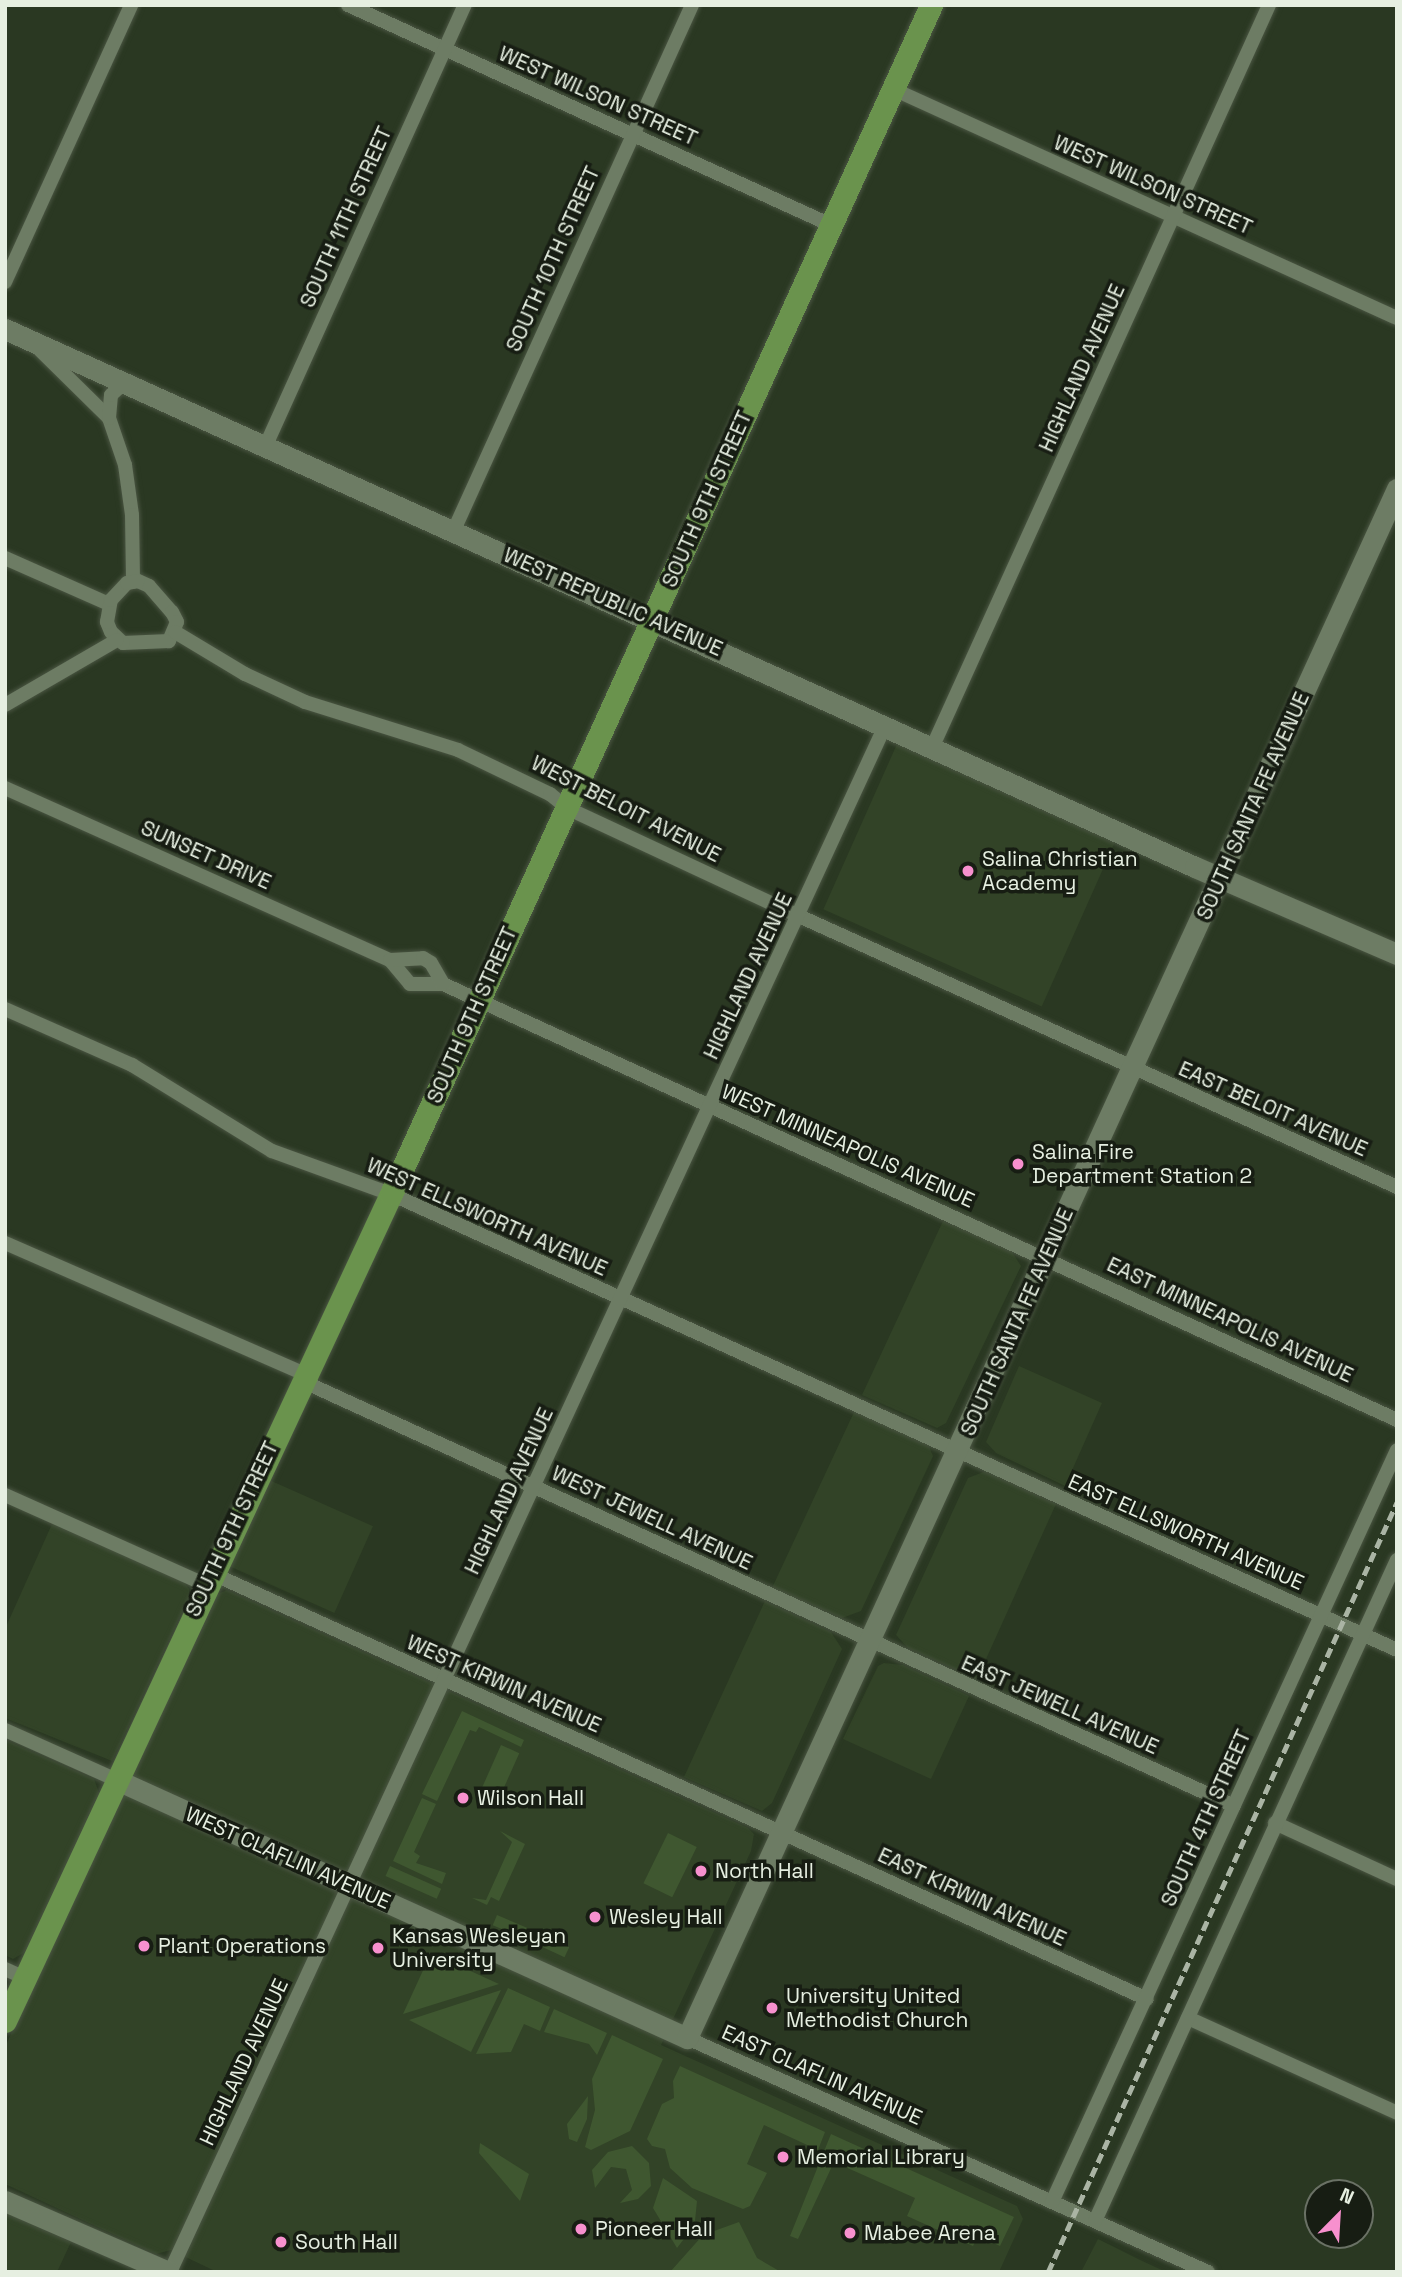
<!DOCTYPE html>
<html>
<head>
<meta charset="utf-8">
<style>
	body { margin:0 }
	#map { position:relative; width:1402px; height:2277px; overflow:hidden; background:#2a3822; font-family:"Space Grotesk",sans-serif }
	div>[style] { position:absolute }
	.built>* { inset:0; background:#324327; transform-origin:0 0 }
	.green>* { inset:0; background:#3f5730; transform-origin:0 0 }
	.roads { filter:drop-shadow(0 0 2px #4a5542) drop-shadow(0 0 2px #4a5542) }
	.street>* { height:14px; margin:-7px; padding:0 7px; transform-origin:7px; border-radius:7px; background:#6d7c64 }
	.secondary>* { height:21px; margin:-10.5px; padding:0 10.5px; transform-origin:10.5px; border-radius:10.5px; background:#6d7c64 }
	.primary>* { height:23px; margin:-11.5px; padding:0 11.5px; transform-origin:11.5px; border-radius:11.5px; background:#6a934d }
	.rail>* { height:4.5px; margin-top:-2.25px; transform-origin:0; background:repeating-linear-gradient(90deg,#aab4a4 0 10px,transparent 0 15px) }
	.dots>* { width:19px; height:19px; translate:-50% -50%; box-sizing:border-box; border:4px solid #171d13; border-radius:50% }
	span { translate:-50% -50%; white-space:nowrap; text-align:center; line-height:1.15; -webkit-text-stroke:7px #171d13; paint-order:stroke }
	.street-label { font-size:21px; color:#e6efe1 }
	.poi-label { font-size:21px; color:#e6efe1 }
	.left { translate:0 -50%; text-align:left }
	.frame { position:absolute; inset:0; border:7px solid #e6efe1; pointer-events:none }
	.north { position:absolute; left:1304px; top:2179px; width:70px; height:70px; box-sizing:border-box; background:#171d13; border:2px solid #6a7165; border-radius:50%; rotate:24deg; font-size:19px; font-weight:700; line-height:28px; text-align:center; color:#e6efe1 }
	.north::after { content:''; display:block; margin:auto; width:24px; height:32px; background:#f790ce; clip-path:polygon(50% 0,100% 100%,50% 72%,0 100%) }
</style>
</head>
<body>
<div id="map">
	<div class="built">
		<div style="left:897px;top:744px;width:239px;height:181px;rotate:24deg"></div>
		<div style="clip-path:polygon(943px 1221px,1010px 1249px,1021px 1266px,946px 1423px,937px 1428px,862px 1395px)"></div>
		<div style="clip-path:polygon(1019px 1366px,1102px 1403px,1065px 1486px,996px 1453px,986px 1442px)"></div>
		<div style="clip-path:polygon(855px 1410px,928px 1444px,933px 1456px,861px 1611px,842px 1618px,772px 1588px)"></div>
		<div style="clip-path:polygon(986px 1471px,1056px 1504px,977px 1679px,908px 1648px,896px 1635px,968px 1478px)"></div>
		<div style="left:267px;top:1479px;width:116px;height:95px;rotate:24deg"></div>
		<div style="clip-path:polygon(52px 1524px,183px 1581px,189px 1589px,189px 1597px,112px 1761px,5px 1718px,5px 1629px)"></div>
		<div style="clip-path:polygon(227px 1590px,748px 1828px,754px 1834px,751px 1851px,661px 2045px,1017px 2206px,1023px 2219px,999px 2272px,217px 2272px,171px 2250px,156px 2254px,5px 2184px,5px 2047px,213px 1596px)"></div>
		<div style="clip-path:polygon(765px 1601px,831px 1632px,842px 1649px,772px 1803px,762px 1811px,684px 1777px)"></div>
		<div style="clip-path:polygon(884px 1663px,903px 1665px,969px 1696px,931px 1779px,843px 1739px,878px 1666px)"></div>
		<div style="clip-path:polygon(5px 1740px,94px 1779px,99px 1793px,25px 1952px,13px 1959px,5px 1955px)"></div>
		<div style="clip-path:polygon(5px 2212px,71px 2242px,57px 2272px,5px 2272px)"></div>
		<div style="clip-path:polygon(1098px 2239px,1138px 2259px,1166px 2272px,1081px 2272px)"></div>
	</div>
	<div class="green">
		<div style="clip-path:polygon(462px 1711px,524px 1740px,521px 1747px,479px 1727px,476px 1732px,470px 1730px,437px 1801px,422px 1794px)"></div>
		<div style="left:501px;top:1745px;width:20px;height:51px;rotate:24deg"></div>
		<div style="clip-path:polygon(422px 1798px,436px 1804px,414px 1852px,420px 1856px,416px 1863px,446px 1873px,442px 1884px,393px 1861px)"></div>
		<div style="clip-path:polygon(500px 1831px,525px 1844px,499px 1901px,491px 1897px,487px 1905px,472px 1898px,486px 1900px,512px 1842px)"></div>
		<div style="left:668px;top:1833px;width:32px;height:56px;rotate:26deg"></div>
		<div style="left:390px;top:1866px;width:56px;height:11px;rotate:24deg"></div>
		<div style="left:497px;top:1915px;width:33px;height:11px;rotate:23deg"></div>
		<div style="left:532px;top:1930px;width:41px;height:11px;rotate:25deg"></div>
		<div style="clip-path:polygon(431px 1953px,499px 1984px,403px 2014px)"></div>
		<div style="clip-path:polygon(508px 1988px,550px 2007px,540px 2031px,524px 2024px,511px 2052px,476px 2054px)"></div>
		<div style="clip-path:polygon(501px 1990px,471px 2052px,409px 2020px)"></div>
		<div style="clip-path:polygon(554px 2009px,607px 2033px,597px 2055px,589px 2044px,544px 2032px)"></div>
		<div style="clip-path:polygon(612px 2035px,663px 2059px,630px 2131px,591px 2150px,585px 2147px,595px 2110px,592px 2079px)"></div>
		<div style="clip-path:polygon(680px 2066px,825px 2132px,818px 2150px,764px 2125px,747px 2164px,767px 2173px,750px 2206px,743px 2209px,692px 2188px,670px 2168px,665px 2149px,652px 2146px,647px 2139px,662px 2104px,674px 2098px,673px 2081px)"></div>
		<div style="clip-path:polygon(588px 2096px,587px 2119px,577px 2142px,569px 2139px,567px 2124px)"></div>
		<div style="clip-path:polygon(831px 2134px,1014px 2217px,1000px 2246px,978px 2236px,973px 2246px,907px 2216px,915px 2198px,834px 2162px,798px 2239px,790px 2236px)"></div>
		<div style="clip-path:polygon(480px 2143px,529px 2174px,520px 2201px,479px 2153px)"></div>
		<div style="clip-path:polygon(632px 2146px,649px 2163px,651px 2186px,638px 2199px,620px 2203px,632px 2190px,626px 2169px,611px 2167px,595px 2188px,592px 2170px,608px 2152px)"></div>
		<div style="clip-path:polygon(663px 2178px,697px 2201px,695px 2221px,691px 2220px,686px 2228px,690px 2231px,677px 2248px,653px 2208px)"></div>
		<div style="clip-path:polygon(739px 2222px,757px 2258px,781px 2272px,670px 2272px,703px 2235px)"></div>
	</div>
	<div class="roads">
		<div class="street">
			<div style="left:348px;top:5px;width:531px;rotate:24.49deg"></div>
			<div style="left:893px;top:89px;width:554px;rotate:24.44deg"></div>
			<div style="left:5px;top:282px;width:304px;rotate:-65.5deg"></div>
			<div style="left:40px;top:350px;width:97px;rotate:44.6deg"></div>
			<div style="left:109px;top:418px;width:50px;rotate:71.2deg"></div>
			<div style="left:125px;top:465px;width:50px;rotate:82deg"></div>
			<div style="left:132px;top:515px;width:67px;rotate:89.1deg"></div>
			<div style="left:109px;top:418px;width:23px;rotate:-85deg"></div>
			<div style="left:111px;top:395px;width:19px;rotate:-43deg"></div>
			<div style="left:266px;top:445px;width:483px;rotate:-65.7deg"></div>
			<div style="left:454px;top:530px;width:576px;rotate:-65.61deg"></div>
			<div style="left:5px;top:558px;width:114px;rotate:23.9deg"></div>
			<div style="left:138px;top:581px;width:12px;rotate:24deg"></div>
			<div style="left:149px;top:586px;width:35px;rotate:49deg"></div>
			<div style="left:172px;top:612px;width:11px;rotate:63deg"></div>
			<div style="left:177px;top:622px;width:21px;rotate:113deg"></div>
			<div style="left:169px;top:641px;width:46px;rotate:177.5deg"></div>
			<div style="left:123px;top:643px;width:16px;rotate:-137deg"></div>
			<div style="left:111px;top:632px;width:11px;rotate:-112deg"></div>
			<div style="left:107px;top:622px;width:22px;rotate:-80deg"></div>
			<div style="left:111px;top:600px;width:23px;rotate:-47deg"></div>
			<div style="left:127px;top:583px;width:11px;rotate:-10deg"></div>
			<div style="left:175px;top:632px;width:82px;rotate:31deg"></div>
			<div style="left:245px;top:674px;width:66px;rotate:25deg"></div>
			<div style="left:305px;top:702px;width:160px;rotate:17.4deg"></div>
			<div style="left:458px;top:750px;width:102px;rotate:25.6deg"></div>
			<div style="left:550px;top:794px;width:22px;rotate:39deg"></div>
			<div style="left:567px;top:808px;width:256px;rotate:25deg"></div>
			<div style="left:799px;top:916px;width:657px;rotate:24.38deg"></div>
			<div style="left:5px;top:705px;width:129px;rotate:-30.1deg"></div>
			<div style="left:932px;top:748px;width:816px;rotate:-65.6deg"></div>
			<div style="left:5px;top:788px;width:422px;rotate:24.1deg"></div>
			<div style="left:390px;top:960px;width:31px;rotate:50deg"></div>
			<div style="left:410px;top:984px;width:33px"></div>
			<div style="left:443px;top:984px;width:1049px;rotate:24.56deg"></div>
			<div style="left:390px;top:960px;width:33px;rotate:-3deg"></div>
			<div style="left:423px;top:958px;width:9px;rotate:32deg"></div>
			<div style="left:431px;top:963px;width:24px;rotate:60deg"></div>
			<div style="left:5px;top:1009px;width:139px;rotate:23.8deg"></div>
			<div style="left:132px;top:1065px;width:164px;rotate:31.6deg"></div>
			<div style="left:272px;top:1151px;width:127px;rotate:19.9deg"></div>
			<div style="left:391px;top:1194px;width:1105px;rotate:24.38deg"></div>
			<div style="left:5px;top:1243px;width:327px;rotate:23.6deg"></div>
			<div style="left:302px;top:1381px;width:1024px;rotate:24.51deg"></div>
			<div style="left:5px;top:1495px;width:220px;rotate:24.1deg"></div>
			<div style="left:211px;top:1573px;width:1028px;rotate:24.47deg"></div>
			<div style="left:5px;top:1730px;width:123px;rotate:24.1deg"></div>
			<div style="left:1275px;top:1823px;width:134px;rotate:24.7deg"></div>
			<div style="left:5px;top:1969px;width:22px;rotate:24deg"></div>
			<div style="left:1188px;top:2018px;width:230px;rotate:24.4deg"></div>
			<div style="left:687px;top:2038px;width:571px;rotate:24.19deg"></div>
			<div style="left:1052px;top:2202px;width:827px;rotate:-65.36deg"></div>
			<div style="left:1095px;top:2221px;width:727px;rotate:-65.45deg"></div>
			<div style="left:170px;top:2272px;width:1703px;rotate:-65.18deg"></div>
		</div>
		<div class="secondary">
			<div style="left:5px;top:329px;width:1306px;rotate:24.33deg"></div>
			<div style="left:1195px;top:867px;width:220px;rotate:23.3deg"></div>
			<div style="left:117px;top:1780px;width:626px;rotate:24.35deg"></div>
			<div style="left:687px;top:2038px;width:1704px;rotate:-65.38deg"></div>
			<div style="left:5px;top:2201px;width:178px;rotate:23.5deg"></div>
		</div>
		<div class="primary">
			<div style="left:5px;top:2021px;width:913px;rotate:-64.98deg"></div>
			<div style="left:391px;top:1194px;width:1306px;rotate:-65.57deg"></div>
		</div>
	</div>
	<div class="rail">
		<div style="left:1048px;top:2272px;width:845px;rotate:-65.62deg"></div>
	</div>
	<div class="dots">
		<div style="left:968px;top:871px;background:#f790ce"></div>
		<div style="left:1018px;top:1164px;background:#f790ce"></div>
		<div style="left:463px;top:1798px;background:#f790ce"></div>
		<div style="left:701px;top:1871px;background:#f790ce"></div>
		<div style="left:595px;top:1917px;background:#f790ce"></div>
		<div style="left:144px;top:1946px;background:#f790ce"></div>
		<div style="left:378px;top:1948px;background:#f790ce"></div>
		<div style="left:772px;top:2008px;background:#f790ce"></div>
		<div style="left:783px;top:2157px;background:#f790ce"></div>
		<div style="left:581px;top:2229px;background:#f790ce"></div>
		<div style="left:850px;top:2233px;background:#f790ce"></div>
		<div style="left:281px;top:2242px;background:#f790ce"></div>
	</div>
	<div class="street-label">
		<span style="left:598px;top:96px;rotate:24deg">WEST WILSON STREET</span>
		<span style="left:1153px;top:185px;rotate:24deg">WEST WILSON STREET</span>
		<span style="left:346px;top:217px;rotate:-66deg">SOUTH 11TH STREET</span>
		<span style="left:553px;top:259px;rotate:-66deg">SOUTH 10TH STREET</span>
		<span style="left:1082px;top:368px;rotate:-66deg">HIGHLAND AVENUE</span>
		<span style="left:707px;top:499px;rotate:-66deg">SOUTH 9TH STREET</span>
		<span style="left:613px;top:602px;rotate:24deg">WEST REPUBLIC AVENUE</span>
		<span style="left:1253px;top:806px;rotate:-66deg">SOUTH SANTA FE AVENUE</span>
		<span style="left:626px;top:809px;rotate:27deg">WEST BELOIT AVENUE</span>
		<span style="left:206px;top:855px;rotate:24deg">SUNSET DRIVE</span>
		<span style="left:748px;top:976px;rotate:-65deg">HIGHLAND AVENUE</span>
		<span style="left:472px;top:1015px;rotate:-66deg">SOUTH 9TH STREET</span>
		<span style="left:1273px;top:1109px;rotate:24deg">EAST BELOIT AVENUE</span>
		<span style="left:848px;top:1146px;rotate:24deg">WEST MINNEAPOLIS AVENUE</span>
		<span style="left:487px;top:1217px;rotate:24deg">WEST ELLSWORTH AVENUE</span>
		<span style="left:1230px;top:1320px;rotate:25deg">EAST MINNEAPOLIS AVENUE</span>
		<span style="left:1017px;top:1322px;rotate:-66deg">SOUTH SANTA FE AVENUE</span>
		<span style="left:509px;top:1491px;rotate:-65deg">HIGHLAND AVENUE</span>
		<span style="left:652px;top:1518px;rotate:25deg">WEST JEWELL AVENUE</span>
		<span style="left:232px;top:1529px;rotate:-65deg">SOUTH 9TH STREET</span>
		<span style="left:1186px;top:1532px;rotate:24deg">EAST ELLSWORTH AVENUE</span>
		<span style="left:504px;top:1684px;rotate:24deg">WEST KIRWIN AVENUE</span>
		<span style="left:1060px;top:1705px;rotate:24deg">EAST JEWELL AVENUE</span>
		<span style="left:1206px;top:1818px;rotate:-66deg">SOUTH 4TH STREET</span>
		<span style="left:288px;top:1858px;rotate:24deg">WEST CLAFLIN AVENUE</span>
		<span style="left:972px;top:1897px;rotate:25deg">EAST KIRWIN AVENUE</span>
		<span style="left:244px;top:2062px;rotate:-65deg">HIGHLAND AVENUE</span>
		<span style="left:822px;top:2075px;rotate:24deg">EAST CLAFLIN AVENUE</span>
	</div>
	<div class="poi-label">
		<span class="left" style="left:982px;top:871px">Salina Christian<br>Academy</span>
		<span class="left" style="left:1032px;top:1164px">Salina Fire<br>Department Station 2</span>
		<span class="left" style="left:477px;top:1798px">Wilson Hall</span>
		<span class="left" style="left:715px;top:1871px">North Hall</span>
		<span class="left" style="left:609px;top:1917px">Wesley Hall</span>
		<span class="left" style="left:392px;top:1948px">Kansas Wesleyan<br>University</span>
		<span class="left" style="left:158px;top:1946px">Plant Operations</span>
		<span class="left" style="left:786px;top:2008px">University United<br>Methodist Church</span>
		<span class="left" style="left:797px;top:2157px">Memorial Library</span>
		<span class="left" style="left:595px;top:2229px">Pioneer Hall</span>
		<span class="left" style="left:864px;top:2233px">Mabee Arena</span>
		<span class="left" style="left:295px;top:2242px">South Hall</span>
	</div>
	<div class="frame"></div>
	<div class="north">N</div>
</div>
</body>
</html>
